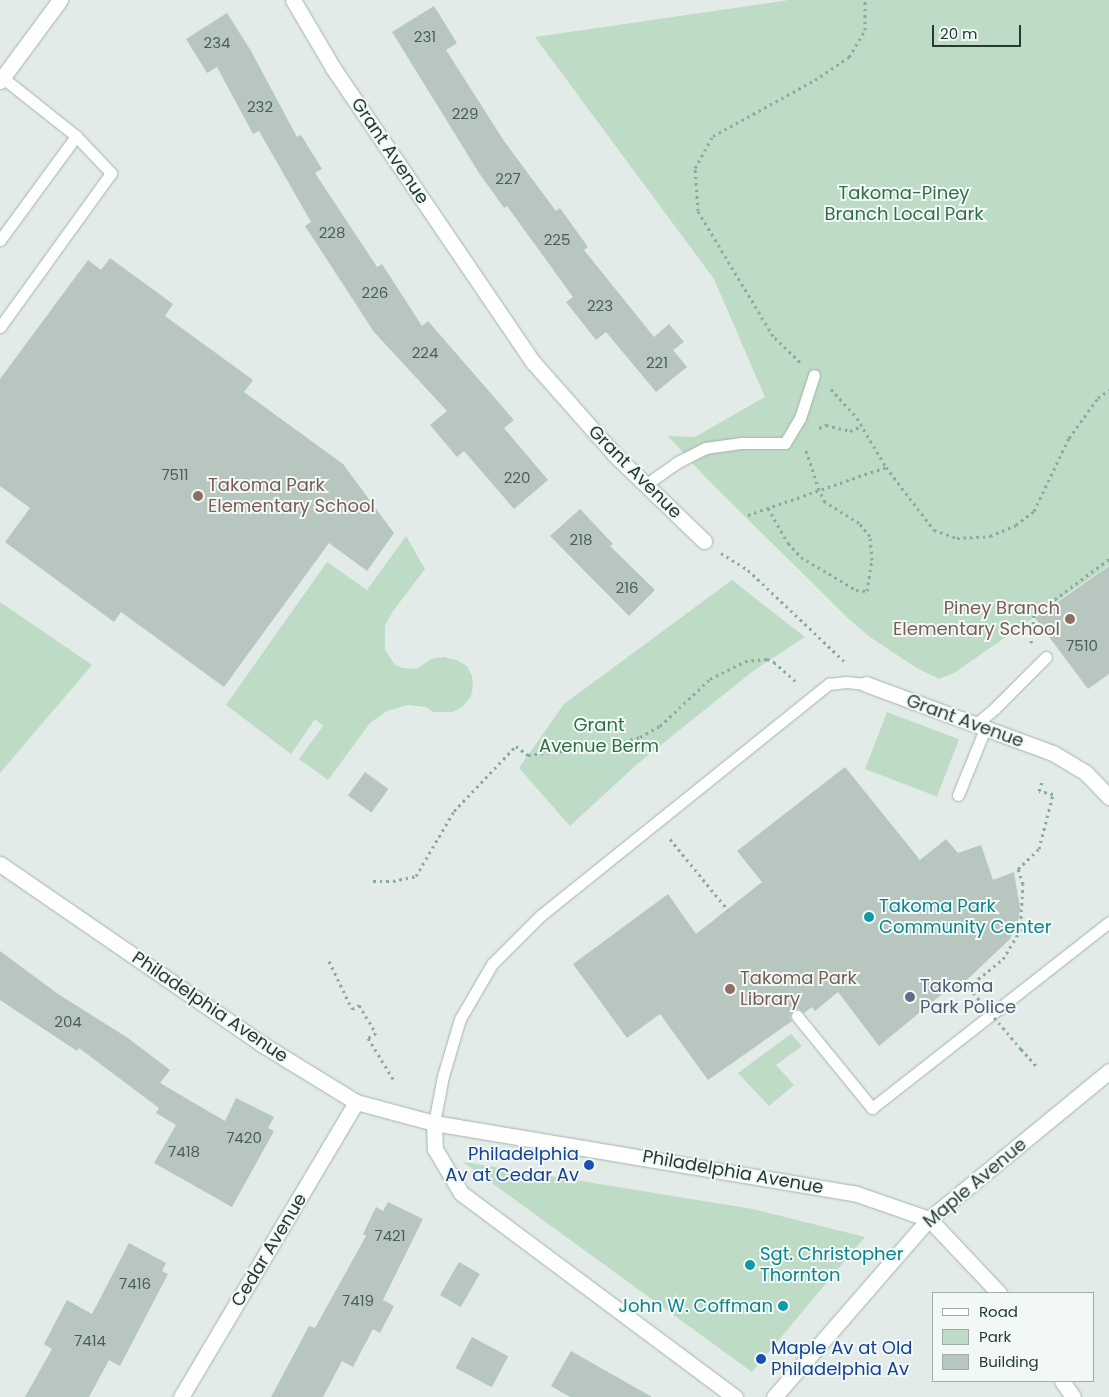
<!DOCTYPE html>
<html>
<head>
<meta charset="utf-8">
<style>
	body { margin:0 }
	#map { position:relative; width:1109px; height:1397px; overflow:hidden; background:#e2ebe7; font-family:Poppins,sans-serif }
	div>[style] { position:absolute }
	.green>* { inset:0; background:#bddbc5; transform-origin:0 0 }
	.building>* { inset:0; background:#b8c6c0; transform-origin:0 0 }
	.path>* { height:3px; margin-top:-1.5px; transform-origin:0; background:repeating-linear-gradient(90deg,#85aca0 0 2.5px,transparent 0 6.5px) }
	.roads { filter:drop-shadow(0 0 1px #a5b3ae) drop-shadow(0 0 1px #a5b3ae) }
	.lane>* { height:11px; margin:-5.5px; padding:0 5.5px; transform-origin:5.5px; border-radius:5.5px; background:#fff }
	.street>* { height:15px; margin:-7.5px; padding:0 7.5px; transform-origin:7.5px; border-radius:7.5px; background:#fff }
	.secondary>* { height:15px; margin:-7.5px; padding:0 7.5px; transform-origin:7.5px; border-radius:7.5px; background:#fff }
	.path-bridge>* { height:3px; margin-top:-1.5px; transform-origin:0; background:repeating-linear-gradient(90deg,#85aca0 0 2.5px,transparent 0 6.5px) }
	.dots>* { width:14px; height:14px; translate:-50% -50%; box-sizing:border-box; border:2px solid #f2f8f5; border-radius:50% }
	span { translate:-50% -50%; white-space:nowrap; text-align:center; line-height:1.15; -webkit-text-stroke:4px #f2f8f5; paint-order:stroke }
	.number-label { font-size:15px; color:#495e58 }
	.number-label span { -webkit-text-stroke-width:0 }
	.street-label { font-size:18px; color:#243b35 }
	.park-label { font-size:18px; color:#316e49 }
	.education-label { font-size:18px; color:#785e54 }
	.left { translate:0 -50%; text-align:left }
	.right { translate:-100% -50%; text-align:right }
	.culture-label { font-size:18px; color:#0d838f }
	.service-label { font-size:18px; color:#4e5e75 }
	.transit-label { font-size:18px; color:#164399 }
	.legend { position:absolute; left:932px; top:1292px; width:162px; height:90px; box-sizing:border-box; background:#f2f8f5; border:1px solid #a0aca8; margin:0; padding:6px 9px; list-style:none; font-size:15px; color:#243b35 }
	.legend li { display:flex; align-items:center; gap:10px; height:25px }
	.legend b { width:25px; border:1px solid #a0aca8 }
	.scale { position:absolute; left:932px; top:25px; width:89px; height:22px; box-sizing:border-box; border:2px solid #243b35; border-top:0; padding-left:6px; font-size:15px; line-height:18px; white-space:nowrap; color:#243b35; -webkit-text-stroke:4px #f2f8f5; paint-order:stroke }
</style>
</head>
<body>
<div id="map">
	<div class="green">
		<div style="clip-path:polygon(789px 0,1109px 0,1109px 565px,954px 673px,939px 679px,915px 667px,870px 637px,850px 620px,708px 480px,668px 436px,695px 437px,765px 397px,714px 279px,535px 37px)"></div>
		<div style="clip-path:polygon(406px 536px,425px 569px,393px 611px,385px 626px,385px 650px,395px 665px,403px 668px,417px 669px,431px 659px,444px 657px,456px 660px,467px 666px,472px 676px,473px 686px,471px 696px,463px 706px,453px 712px,433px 712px,426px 707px,408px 705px,387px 711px,370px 723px,328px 780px,299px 759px,323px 726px,315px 719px,291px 754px,226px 705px,327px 562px,367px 590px)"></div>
		<div style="clip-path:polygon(732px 580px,805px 637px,753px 671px,636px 765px,570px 826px,519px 768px,564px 704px)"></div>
		<div style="clip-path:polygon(0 602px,92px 665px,0 773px)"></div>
		<div style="left:887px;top:712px;width:77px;height:61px;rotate:21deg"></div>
		<div style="clip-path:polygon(791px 1034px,802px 1046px,776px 1065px,794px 1085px,769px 1106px,738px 1073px)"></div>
		<div style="clip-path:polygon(463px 1162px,753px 1209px,865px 1237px,752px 1372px)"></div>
	</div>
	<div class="building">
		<div style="clip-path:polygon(434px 6px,457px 43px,446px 50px,504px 141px,556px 211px,560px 208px,588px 247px,584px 250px,654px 337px,669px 324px,684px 342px,673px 350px,687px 367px,656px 392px,606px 332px,596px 340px,566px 302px,573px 297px,507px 206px,504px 208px,479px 173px,392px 32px)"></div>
		<div style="clip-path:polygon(227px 13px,251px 51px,297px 137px,301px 135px,322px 169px,315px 173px,377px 267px,382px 264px,422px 326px,428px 321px,514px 420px,504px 428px,548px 480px,514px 509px,464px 451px,457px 457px,430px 425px,447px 411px,374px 332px,305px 226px,311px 222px,259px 131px,253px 134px,217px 67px,207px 73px,186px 39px)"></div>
		<div style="clip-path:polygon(110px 258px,173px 304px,165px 316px,253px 380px,244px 392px,343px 464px,394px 533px,367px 571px,329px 543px,224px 687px,121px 612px,114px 622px,5px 542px,30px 508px,0 486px,0 379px,88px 260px,101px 270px)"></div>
		<div style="clip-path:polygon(580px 509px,613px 544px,610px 546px,655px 590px,629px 616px,550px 536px)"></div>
		<div style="clip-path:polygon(1109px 566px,1109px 674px,1088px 689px,1035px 618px)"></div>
		<div style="clip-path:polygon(845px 767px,920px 860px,946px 839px,958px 853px,981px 845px,993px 880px,1014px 872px,1020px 908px,1018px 924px,1010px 939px,951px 995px,947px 990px,879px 1046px,838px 992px,815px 1011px,812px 1007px,804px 1013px,799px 1009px,793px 1010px,790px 1017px,792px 1021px,708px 1080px,660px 1014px,627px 1038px,573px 964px,668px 894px,696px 934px,762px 882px,737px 851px)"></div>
		<div style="left:365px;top:772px;width:29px;height:29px;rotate:36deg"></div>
		<div style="clip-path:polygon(0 951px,58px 994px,128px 1038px,170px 1070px,160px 1083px,225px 1121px,236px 1098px,274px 1117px,268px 1128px,274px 1131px,232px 1207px,154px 1163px,176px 1125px,156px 1113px,159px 1108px,79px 1048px,77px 1051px,0 1000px)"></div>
		<div style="clip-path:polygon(388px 1202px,423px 1219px,383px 1300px,394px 1306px,380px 1333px,373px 1329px,353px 1367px,342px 1361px,323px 1397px,271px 1397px,309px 1326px,315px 1328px,366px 1236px,363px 1234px,376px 1207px,383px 1211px)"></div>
		<div style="clip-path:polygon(129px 1243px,166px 1263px,162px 1271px,168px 1274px,120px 1366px,109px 1360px,89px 1397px,25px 1397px,52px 1349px,44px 1344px,67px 1300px,92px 1314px)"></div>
		<div style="left:459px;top:1262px;width:24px;height:38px;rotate:30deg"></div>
		<div style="left:472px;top:1337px;width:41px;height:35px;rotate:28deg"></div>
		<div style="clip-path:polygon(571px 1351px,652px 1397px,570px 1397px,551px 1386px)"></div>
	</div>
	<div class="path">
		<div style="left:800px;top:362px;width:37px;rotate:-136deg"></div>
		<div style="left:773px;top:336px;width:146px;rotate:-121deg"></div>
		<div style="left:698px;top:211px;width:43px;rotate:-94deg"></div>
		<div style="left:695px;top:168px;width:37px;rotate:-61deg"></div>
		<div style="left:713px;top:136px;width:116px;rotate:-28.8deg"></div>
		<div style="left:815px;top:80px;width:41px;rotate:-34.1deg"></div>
		<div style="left:849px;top:57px;width:31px;rotate:-59deg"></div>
		<div style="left:865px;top:30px;width:30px;rotate:-90deg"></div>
		<div style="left:831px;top:389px;width:39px;rotate:48deg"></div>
		<div style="left:857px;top:418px;width:57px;rotate:59.4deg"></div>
		<div style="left:886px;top:467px;width:79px;rotate:52.7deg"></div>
		<div style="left:934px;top:530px;width:24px;rotate:19deg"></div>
		<div style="left:957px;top:538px;width:33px;rotate:-3deg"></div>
		<div style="left:990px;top:536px;width:28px;rotate:-23deg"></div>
		<div style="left:1016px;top:525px;width:23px;rotate:-38deg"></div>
		<div style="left:1034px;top:511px;width:81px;rotate:-64.4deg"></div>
		<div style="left:1069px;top:438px;width:49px;rotate:-54.1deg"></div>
		<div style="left:1098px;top:398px;width:14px;rotate:-36deg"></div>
		<div style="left:819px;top:428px;width:8px;rotate:-23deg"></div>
		<div style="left:826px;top:425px;width:25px;rotate:14deg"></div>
		<div style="left:850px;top:431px;width:13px;rotate:-23deg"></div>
		<div style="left:768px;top:508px;width:40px;rotate:60.3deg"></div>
		<div style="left:788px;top:543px;width:19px;rotate:47deg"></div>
		<div style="left:801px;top:557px;width:64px;rotate:31deg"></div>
		<div style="left:856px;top:590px;width:11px;rotate:5deg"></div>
		<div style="left:867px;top:591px;width:31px;rotate:-81deg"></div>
		<div style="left:872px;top:560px;width:24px;rotate:-95deg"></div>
		<div style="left:870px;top:536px;width:17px;rotate:-130deg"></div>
		<div style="left:859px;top:523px;width:40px;rotate:-148deg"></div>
		<div style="left:825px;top:502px;width:13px;rotate:-117deg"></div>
		<div style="left:819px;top:490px;width:42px;rotate:-108deg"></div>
		<div style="left:748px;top:515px;width:146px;rotate:-19.2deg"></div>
		<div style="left:721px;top:553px;width:32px;rotate:32deg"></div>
		<div style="left:748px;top:570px;width:132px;rotate:43.5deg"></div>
		<div style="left:1031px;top:643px;width:28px;rotate:-84deg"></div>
		<div style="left:1034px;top:615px;width:94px;rotate:-36.7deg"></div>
		<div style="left:670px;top:839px;width:92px;rotate:50.8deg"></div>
		<div style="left:373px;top:881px;width:20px"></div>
		<div style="left:393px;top:881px;width:24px;rotate:-12deg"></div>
		<div style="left:416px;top:876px;width:75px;rotate:-59.7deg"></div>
		<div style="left:454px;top:811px;width:90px;rotate:-46.4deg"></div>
		<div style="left:516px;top:746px;width:15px;rotate:37deg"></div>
		<div style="left:528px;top:755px;width:78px;rotate:-6.7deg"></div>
		<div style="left:605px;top:746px;width:36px;rotate:-14deg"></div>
		<div style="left:640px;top:737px;width:23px;rotate:-29deg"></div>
		<div style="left:660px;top:726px;width:69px;rotate:-43.2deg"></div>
		<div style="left:710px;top:679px;width:39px;rotate:-27deg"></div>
		<div style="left:745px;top:661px;width:22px;rotate:-5deg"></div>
		<div style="left:767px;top:659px;width:8px;rotate:23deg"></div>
		<div style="left:774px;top:662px;width:31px;rotate:42deg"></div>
		<div style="left:329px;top:961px;width:53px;rotate:64.4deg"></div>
		<div style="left:352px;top:1009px;width:8px;rotate:-30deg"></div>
		<div style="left:359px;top:1005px;width:33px;rotate:59deg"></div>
		<div style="left:376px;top:1033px;width:9px;rotate:148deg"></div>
		<div style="left:368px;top:1038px;width:52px;rotate:58.5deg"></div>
		<div style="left:968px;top:987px;width:45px;rotate:-38.7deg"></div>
		<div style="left:1003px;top:959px;width:33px;rotate:-59deg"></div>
		<div style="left:1020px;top:931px;width:47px;rotate:-86.3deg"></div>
		<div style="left:1023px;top:884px;width:16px;rotate:-108deg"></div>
		<div style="left:1018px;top:869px;width:29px;rotate:-44deg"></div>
		<div style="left:1039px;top:849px;width:57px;rotate:-75.7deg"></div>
		<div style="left:1053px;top:794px;width:14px;rotate:-168deg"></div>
		<div style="left:1039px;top:791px;width:13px;rotate:-72deg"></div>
		<div style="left:1021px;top:1049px;width:24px;rotate:48deg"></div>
	</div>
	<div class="roads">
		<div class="lane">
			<div style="left:0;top:240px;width:129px;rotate:-53.8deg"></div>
			<div style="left:0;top:327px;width:190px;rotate:-54.2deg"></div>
			<div style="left:111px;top:173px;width:51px;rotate:-133.4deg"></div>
			<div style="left:76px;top:136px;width:93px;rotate:-141.5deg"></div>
			<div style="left:645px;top:485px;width:38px;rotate:-35deg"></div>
			<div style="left:676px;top:463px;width:33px;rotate:-27deg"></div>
			<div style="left:705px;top:448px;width:37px;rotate:-8deg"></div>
			<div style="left:742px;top:443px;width:43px"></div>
			<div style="left:785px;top:443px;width:29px;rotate:-59deg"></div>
			<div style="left:800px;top:418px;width:45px;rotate:-72deg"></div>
			<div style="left:975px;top:725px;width:26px;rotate:-40deg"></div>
			<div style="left:995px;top:708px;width:72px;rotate:-45deg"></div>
			<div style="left:958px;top:795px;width:71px;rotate:-67.8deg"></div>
			<div style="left:797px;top:1016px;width:119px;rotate:50.8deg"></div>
			<div style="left:872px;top:1108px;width:301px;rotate:-38.1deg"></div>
			<div style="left:434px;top:1123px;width:48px;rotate:-79.2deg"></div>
			<div style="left:443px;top:1076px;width:59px;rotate:-73.4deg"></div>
			<div style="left:460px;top:1019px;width:64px;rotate:-59.8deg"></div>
			<div style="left:492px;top:964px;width:68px;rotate:-45deg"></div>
			<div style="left:540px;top:916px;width:371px;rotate:-38.8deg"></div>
			<div style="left:829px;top:684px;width:17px;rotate:-7deg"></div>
			<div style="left:846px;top:682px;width:20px;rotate:6deg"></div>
		</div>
		<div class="street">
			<div style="left:293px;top:0;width:79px;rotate:59.5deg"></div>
			<div style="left:333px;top:68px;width:356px;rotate:55.8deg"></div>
			<div style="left:533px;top:362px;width:124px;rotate:48.6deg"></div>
			<div style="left:615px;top:455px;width:124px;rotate:44deg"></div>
			<div style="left:0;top:81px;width:101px;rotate:-53.5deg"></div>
			<div style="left:866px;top:684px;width:199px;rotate:20.3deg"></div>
			<div style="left:1053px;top:753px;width:37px;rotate:31deg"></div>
			<div style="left:1085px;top:772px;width:35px;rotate:46deg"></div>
			<div style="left:434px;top:1123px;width:26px;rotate:88deg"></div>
			<div style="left:435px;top:1149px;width:51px;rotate:59.4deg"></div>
			<div style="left:461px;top:1193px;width:342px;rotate:36.7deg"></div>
			<div style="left:181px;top:1397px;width:343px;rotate:-59.3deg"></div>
			<div style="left:774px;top:1397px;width:236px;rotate:-49deg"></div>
		</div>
		<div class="secondary">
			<div style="left:0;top:864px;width:316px;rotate:34.5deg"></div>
			<div style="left:260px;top:1043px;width:113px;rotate:31.6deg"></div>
			<div style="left:356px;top:1102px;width:81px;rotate:15.1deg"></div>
			<div style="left:434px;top:1123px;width:426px;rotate:9.5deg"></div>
			<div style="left:854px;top:1193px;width:79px;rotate:19.1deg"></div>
			<div style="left:929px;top:1219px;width:102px;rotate:46.6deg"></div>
			<div style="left:929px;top:1219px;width:233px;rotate:-39.4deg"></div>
			<div style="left:1062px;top:1381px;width:19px;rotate:55deg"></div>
		</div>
	</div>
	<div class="path-bridge">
		<div style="left:965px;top:983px;width:87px;rotate:49.7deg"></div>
	</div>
	<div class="dots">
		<div style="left:198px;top:496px;background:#8d6e63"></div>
		<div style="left:1070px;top:619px;background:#8d6e63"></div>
		<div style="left:869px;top:917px;background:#0f9aa8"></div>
		<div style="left:730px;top:989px;background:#8d6e63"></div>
		<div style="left:910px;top:997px;background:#5c6f8a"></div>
		<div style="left:589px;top:1165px;background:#1a4fb4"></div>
		<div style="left:750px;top:1265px;background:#0f9aa8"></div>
		<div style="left:783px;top:1306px;background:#0f9aa8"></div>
		<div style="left:761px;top:1359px;background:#1a4fb4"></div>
	</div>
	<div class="number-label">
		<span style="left:425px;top:37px">231</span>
		<span style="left:217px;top:43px">234</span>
		<span style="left:260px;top:107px">232</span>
		<span style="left:465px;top:114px">229</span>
		<span style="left:508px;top:179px">227</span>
		<span style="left:332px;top:233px">228</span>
		<span style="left:557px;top:240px">225</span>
		<span style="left:375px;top:293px">226</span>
		<span style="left:600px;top:306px">223</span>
		<span style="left:425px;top:353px">224</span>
		<span style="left:657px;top:363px">221</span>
		<span style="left:175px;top:475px">7511</span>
		<span style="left:517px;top:478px">220</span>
		<span style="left:581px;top:540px">218</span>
		<span style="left:627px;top:588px">216</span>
		<span style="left:1082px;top:646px">7510</span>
		<span style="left:68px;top:1022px">204</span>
		<span style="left:244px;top:1138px">7420</span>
		<span style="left:184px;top:1152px">7418</span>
		<span style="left:390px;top:1236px">7421</span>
		<span style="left:135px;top:1284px">7416</span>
		<span style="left:358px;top:1301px">7419</span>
		<span style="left:90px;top:1341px">7414</span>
	</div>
	<div class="street-label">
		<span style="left:390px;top:151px;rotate:56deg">Grant Avenue</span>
		<span style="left:635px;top:472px;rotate:45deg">Grant Avenue</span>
		<span style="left:965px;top:721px;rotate:20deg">Grant Avenue</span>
		<span style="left:210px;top:1007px;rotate:34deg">Philadelphia Avenue</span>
		<span style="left:733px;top:1172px;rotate:10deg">Philadelphia Avenue</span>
		<span style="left:975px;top:1183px;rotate:-40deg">Maple Avenue</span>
		<span style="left:269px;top:1250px;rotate:-59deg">Cedar Avenue</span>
	</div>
	<div class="park-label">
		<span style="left:904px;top:204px">Takoma-Piney<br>Branch Local Park</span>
		<span style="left:599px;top:736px">Grant<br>Avenue Berm</span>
	</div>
	<div class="education-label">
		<span class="left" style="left:208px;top:496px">Takoma Park<br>Elementary School</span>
		<span class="right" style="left:1060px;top:619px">Piney Branch<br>Elementary School</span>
		<span class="left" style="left:740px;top:989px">Takoma Park<br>Library</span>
	</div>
	<div class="culture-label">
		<span class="left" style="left:879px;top:917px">Takoma Park<br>Community Center</span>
		<span class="left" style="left:760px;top:1265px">Sgt. Christopher<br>Thornton</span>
		<span class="right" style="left:773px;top:1306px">John W. Coffman</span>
	</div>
	<div class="service-label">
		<span class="left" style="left:920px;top:997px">Takoma<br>Park Police</span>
	</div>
	<div class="transit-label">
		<span class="right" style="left:579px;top:1165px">Philadelphia<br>Av at Cedar Av</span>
		<span class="left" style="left:771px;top:1359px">Maple Av at Old<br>Philadelphia Av</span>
	</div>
	<ul class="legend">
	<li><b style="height:6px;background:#fff"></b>Road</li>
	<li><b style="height:14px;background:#bddbc5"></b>Park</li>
	<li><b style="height:14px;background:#b8c6c0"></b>Building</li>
	</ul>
	<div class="scale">20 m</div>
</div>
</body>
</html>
